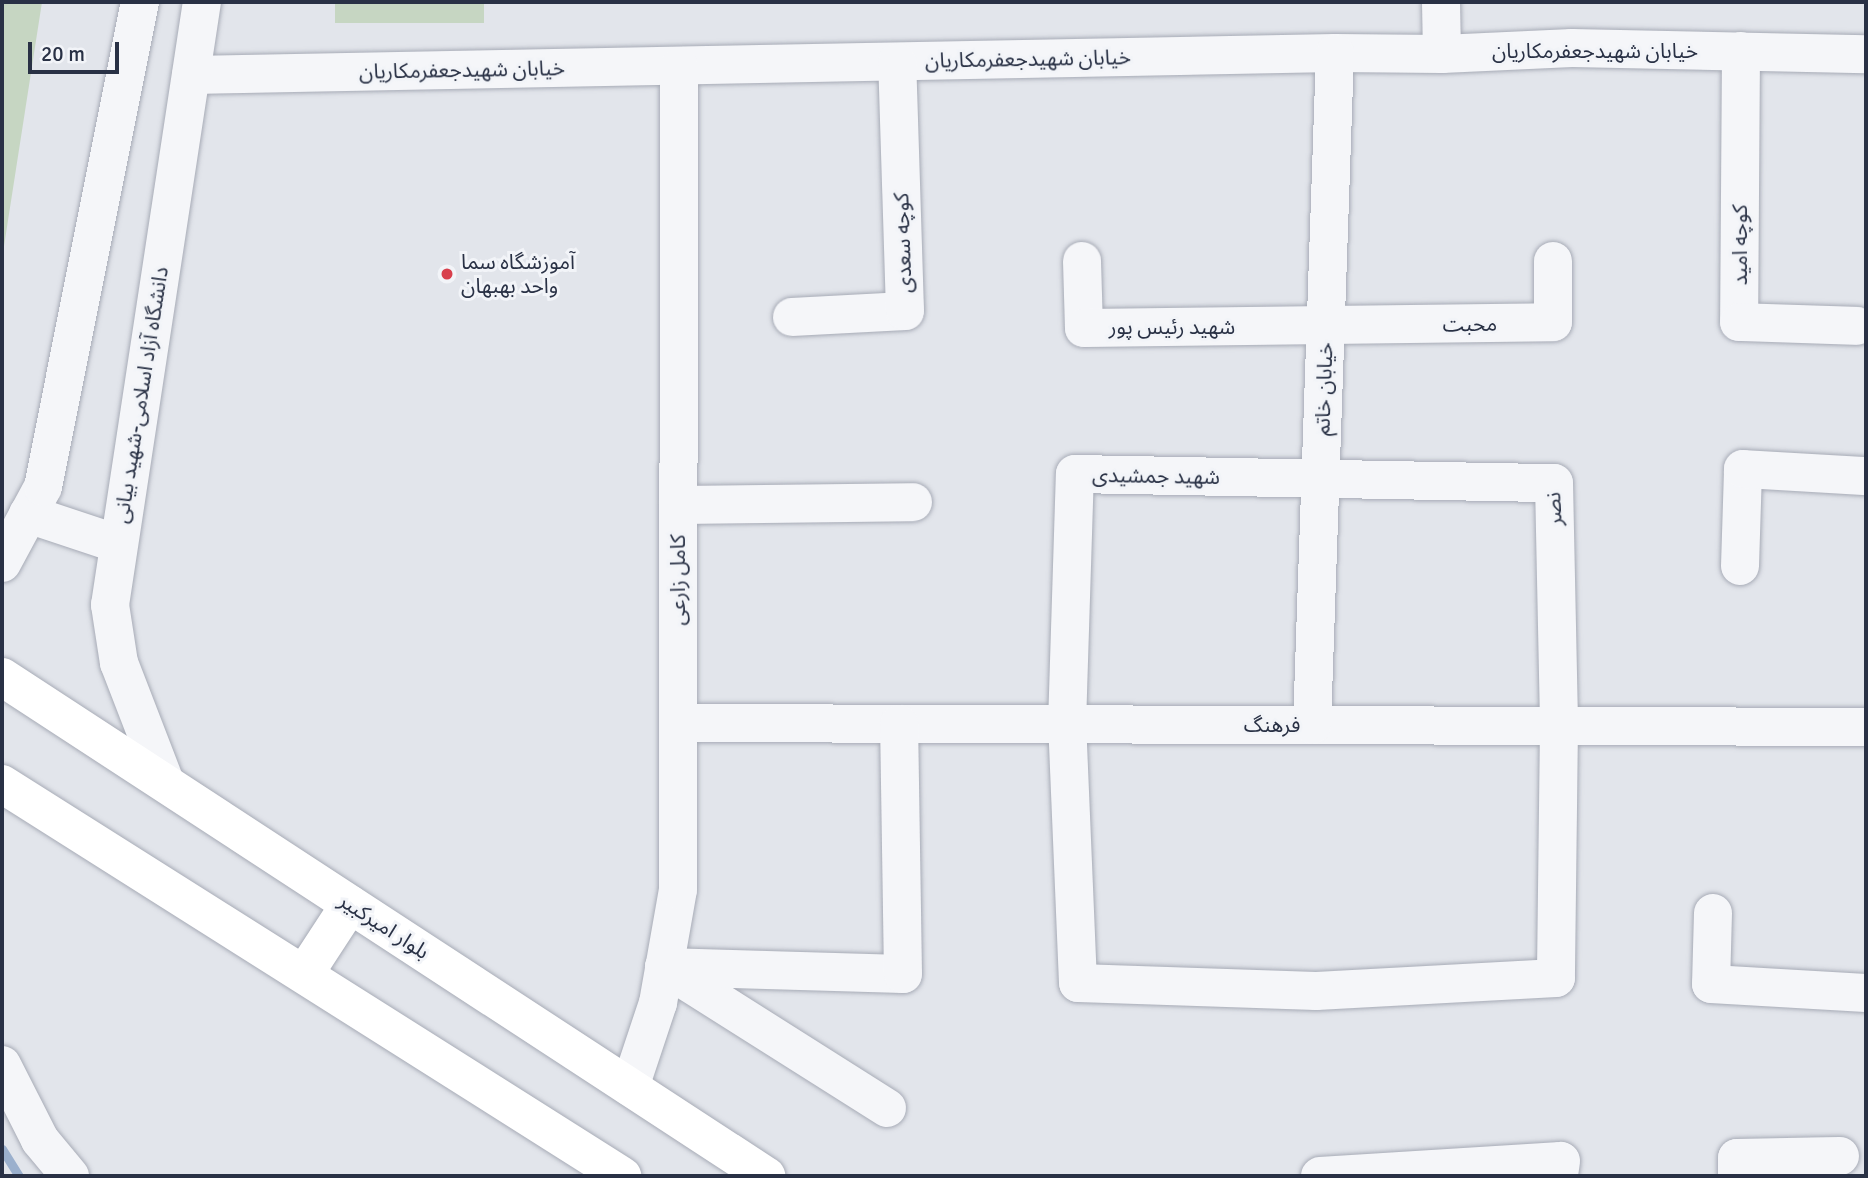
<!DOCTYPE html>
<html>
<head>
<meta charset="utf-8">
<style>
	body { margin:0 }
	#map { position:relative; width:1868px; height:1178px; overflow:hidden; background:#e2e5eb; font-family:Signika,"Noto Sans Arabic",sans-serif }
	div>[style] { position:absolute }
	.green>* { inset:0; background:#c6d6c2; transform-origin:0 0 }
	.stream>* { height:9px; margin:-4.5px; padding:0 4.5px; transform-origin:4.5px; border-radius:4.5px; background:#9bb0cd }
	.roads { filter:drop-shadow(0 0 2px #a7abb6) drop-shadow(0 0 2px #a7abb6) }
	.minor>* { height:38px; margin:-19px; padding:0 19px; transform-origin:19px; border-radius:19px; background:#f5f6f9 }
	.major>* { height:38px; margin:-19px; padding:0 19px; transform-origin:19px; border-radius:19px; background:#fff }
	.dots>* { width:19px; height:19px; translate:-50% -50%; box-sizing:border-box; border:4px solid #f2f4f8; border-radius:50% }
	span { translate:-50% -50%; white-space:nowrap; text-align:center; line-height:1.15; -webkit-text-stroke:6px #f2f4f8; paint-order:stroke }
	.street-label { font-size:21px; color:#293145 }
	.poi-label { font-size:21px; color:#293145 }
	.left { translate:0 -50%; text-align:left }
	.frame { position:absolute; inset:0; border:4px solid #293145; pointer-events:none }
	.scale { position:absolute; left:28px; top:42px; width:91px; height:32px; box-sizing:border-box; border:4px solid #293145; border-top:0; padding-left:9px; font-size:21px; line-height:24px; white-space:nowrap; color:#293145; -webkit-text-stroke:5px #f2f4f8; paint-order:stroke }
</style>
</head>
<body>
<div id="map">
	<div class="green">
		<div style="clip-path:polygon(2px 2px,42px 2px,2px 259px)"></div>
		<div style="left:335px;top:2px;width:149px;height:21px"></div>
	</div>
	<div class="stream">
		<div style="left:2px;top:1149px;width:32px;rotate:58deg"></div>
	</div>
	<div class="roads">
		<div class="minor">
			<div style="left:1441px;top:2px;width:52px;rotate:88.9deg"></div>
			<div style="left:1741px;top:51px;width:271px;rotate:90.4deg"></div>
			<div style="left:1739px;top:322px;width:118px;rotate:1.9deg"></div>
			<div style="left:191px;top:75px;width:1144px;rotate:-1.1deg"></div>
			<div style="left:1335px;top:53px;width:107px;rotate:0.5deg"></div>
			<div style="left:1442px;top:54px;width:130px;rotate:-2.6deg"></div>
			<div style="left:1572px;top:48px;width:294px;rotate:1.2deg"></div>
			<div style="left:1082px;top:261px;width:67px;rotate:88.3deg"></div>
			<div style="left:1084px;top:328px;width:469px;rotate:-0.7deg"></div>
			<div style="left:1553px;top:322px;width:61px;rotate:-90deg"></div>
			<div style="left:792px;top:317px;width:113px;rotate:-3deg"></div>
			<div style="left:905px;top:311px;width:249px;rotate:-91.8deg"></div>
			<div style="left:1075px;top:474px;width:479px;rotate:1.1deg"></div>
			<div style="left:1554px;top:483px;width:243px;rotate:88.8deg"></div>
			<div style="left:1559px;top:726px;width:252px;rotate:90.7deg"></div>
			<div style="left:1556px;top:978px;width:240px;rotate:176.9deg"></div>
			<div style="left:1316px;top:991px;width:238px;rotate:-178.1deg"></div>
			<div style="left:1078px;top:983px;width:258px;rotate:-92.4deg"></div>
			<div style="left:1067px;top:725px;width:251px;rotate:-88.2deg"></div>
			<div style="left:678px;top:505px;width:235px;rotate:-0.7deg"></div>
			<div style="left:28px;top:514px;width:95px;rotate:18.4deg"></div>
			<div style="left:2px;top:563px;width:86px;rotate:-61.7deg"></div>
			<div style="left:43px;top:487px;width:495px;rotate:-78.7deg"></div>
			<div style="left:1740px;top:566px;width:97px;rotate:-88.2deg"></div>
			<div style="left:1743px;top:469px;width:123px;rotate:3.3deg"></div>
			<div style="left:678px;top:723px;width:1188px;rotate:0.19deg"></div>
			<div style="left:1312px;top:725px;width:672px;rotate:-88.04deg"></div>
			<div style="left:165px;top:782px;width:128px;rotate:-111.1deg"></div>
			<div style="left:119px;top:663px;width:59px;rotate:-98.8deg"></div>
			<div style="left:110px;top:605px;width:610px;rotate:-81.33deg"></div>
			<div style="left:1713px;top:913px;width:71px;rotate:91.6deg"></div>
			<div style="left:1711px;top:984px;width:155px;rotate:3.3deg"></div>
			<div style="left:2px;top:1065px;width:84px;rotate:63.1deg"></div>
			<div style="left:40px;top:1140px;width:47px;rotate:50.2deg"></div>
			<div style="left:630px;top:1087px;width:89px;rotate:-71.6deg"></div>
			<div style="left:658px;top:1003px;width:115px;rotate:-80deg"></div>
			<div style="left:678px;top:890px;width:823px;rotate:-89.93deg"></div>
			<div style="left:887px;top:1108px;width:264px;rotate:-147.7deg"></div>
			<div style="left:664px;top:967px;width:239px;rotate:1.7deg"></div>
			<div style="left:903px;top:974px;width:250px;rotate:-90.9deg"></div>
			<div style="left:1320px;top:1176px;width:241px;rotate:-3.6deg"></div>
			<div style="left:1561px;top:1161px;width:15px;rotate:98deg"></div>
			<div style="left:1737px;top:1176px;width:18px;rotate:-90deg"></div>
			<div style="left:1737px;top:1158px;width:103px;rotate:-1.1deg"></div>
		</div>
		<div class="major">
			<div style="left:2px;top:677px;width:913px;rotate:33.15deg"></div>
			<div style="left:2px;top:784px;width:734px;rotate:32.3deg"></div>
			<div style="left:305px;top:973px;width:82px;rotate:-56.9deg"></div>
		</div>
	</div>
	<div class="dots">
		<div style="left:447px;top:274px;background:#d83f4c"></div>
	</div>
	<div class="street-label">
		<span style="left:1595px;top:51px">خیابان شهیدجعفرمکاریان</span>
		<span style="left:1028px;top:59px;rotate:-1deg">خیابان شهیدجعفرمکاریان</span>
		<span style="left:462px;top:70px;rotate:-1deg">خیابان شهیدجعفرمکاریان</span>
		<span style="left:903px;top:243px;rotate:-92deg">کوچه سعدی</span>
		<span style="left:1740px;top:245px;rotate:-90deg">کوچه امید</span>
		<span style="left:1470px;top:324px;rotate:-1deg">محبت</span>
		<span style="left:1172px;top:327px">شهید رئیس پور</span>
		<span style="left:1324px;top:389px;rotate:-88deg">خیابان خاتم</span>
		<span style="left:141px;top:395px;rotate:-81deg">دانشگاه آزاد اسلامی-شهید بیانی</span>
		<span style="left:1156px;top:476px;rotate:1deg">شهید جمشیدی</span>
		<span style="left:1554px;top:509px;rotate:-93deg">نصر</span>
		<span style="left:678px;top:580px;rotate:-90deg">کامل زارعی</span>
		<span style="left:1272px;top:725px">فرهنگ</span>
		<span style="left:384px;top:926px;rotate:33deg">بلوار امیرکبیر</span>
	</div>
	<div class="poi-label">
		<span class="left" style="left:461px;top:274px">آموزشگاه سما<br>واحد بهبهان</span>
	</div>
	<div class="frame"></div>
	<div class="scale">20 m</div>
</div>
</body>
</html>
